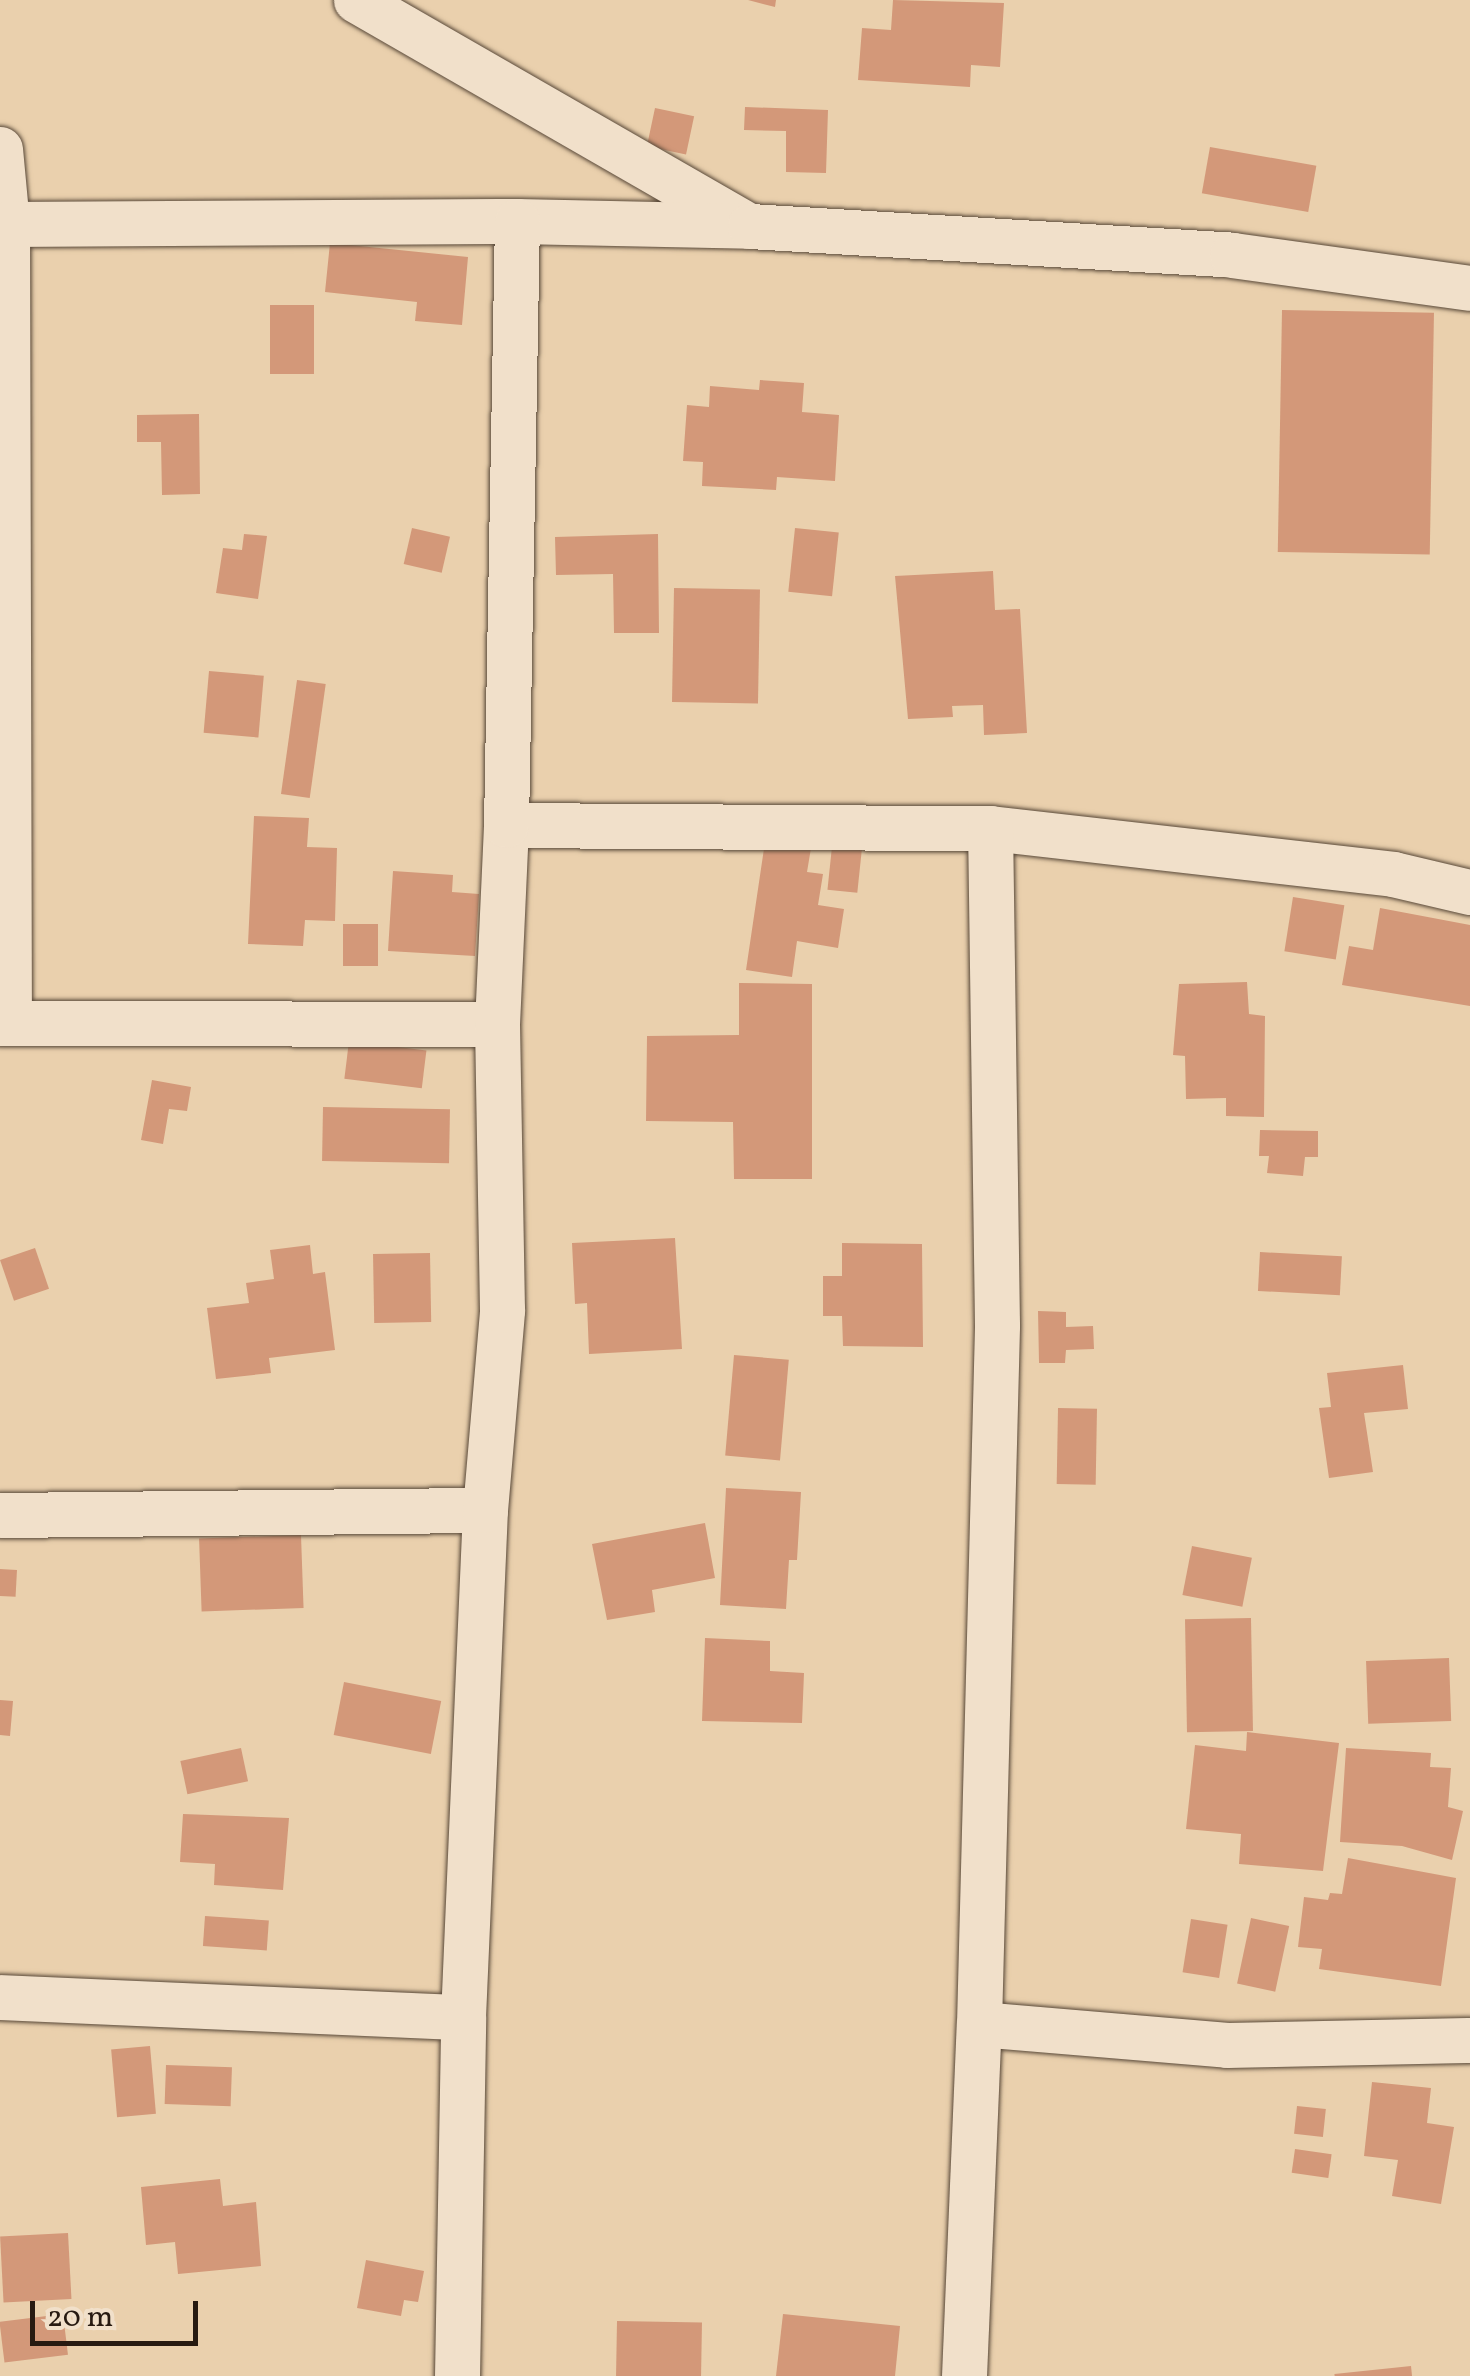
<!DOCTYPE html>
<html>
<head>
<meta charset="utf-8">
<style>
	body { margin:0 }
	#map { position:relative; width:1470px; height:2376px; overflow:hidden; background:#ead0ad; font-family:Vollkorn,serif }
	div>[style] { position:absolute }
	.building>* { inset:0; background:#d39879; transform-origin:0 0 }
	.roads { filter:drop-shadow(0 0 2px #584838) drop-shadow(0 0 2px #584838) }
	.street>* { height:45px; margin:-22.5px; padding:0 22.5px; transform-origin:22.5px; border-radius:22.5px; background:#f1e0ca }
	span { translate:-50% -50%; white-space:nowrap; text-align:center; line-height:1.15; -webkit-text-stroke:10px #f1e0ca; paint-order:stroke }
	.scale { position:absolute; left:30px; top:2301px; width:168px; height:45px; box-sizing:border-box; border:5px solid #271a11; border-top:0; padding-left:12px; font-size:30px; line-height:35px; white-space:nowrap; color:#271a11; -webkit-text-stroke:8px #f1e0ca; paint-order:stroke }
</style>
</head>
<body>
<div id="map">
	<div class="building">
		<div style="clip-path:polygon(748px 0,776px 0,775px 7px)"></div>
		<div style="clip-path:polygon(893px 0,1004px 3px,1000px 67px,971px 65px,970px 87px,858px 80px,862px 28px,891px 30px)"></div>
		<div style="clip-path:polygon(745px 107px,828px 110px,826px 173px,786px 172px,786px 131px,744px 130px)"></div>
		<div style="left:655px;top:108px;width:40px;height:39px;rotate:12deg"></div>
		<div style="left:1210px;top:147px;width:108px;height:47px;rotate:10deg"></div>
		<div style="clip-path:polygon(330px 243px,468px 257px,462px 325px,415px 321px,417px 302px,325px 292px)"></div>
		<div style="left:270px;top:305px;width:44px;height:69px"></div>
		<div style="left:1282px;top:310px;width:152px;height:242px;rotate:1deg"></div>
		<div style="clip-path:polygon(760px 380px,804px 383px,802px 412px,839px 415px,835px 481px,777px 477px,776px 490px,702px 486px,703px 462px,683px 461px,687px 405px,709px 407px,710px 386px,759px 390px)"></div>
		<div style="clip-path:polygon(199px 414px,200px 494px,162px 495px,161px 442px,137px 442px,137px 415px)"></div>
		<div style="left:412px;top:528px;width:39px;height:37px;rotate:13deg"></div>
		<div style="left:795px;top:528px;width:44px;height:64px;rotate:6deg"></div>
		<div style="clip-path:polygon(244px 534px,267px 536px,258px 599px,216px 593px,223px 548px,242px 550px)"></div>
		<div style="clip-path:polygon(658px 534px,659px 633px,614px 633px,613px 574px,556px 575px,555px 537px)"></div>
		<div style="clip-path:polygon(993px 571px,995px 610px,1020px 609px,1027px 733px,984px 735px,983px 705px,952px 706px,953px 717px,908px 719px,895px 576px)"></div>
		<div style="left:674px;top:588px;width:86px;height:114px;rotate:1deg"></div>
		<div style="left:209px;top:671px;width:55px;height:62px;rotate:5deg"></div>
		<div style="left:297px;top:680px;width:29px;height:115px;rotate:8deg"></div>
		<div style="clip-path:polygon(254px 816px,309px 818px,307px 847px,337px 848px,335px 921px,305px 920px,303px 946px,248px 944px)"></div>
		<div style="clip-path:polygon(766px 835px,812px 842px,807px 872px,823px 874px,818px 905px,844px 909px,838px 948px,797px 941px,792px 977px,746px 970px)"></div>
		<div style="left:833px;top:837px;width:30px;height:53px;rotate:6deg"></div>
		<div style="clip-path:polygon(393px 871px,453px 875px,452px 892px,479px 894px,475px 956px,388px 951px)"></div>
		<div style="left:1293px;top:897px;width:52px;height:55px;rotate:9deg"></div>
		<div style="clip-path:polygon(1380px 908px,1470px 925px,1470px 1006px,1342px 985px,1349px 946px,1373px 950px)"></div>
		<div style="left:378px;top:924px;width:42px;height:35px;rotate:90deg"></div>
		<div style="clip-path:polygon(1247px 982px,1249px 1014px,1265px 1016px,1264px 1117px,1226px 1116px,1226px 1098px,1186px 1099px,1185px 1056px,1173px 1055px,1179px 984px)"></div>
		<div style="clip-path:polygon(739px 983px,812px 984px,812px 1179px,734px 1179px,733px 1122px,646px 1121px,647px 1036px,739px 1035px)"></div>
		<div style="left:349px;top:1041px;width:78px;height:38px;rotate:7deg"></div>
		<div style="clip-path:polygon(152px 1080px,191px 1087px,187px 1111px,169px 1109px,163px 1144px,141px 1140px)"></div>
		<div style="left:323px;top:1107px;width:127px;height:54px;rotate:1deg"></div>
		<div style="clip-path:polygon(1260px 1130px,1318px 1131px,1318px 1157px,1305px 1157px,1303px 1176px,1267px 1173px,1269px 1156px,1259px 1156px)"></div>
		<div style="clip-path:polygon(675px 1238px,682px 1349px,589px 1354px,587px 1303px,575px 1304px,572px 1243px)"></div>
		<div style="clip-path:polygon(842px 1243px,922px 1244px,923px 1347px,843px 1346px,842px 1316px,823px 1316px,823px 1276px,842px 1276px)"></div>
		<div style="clip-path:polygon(310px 1245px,313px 1274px,325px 1272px,335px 1350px,269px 1358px,271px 1373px,216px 1379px,207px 1308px,249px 1303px,246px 1283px,274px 1279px,270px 1250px)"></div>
		<div style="left:35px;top:1248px;width:43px;height:37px;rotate:71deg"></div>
		<div style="left:1260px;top:1252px;width:82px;height:39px;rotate:3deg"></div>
		<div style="left:430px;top:1253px;width:69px;height:57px;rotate:89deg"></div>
		<div style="clip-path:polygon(1038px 1311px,1066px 1312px,1066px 1327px,1093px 1326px,1094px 1349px,1066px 1350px,1065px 1363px,1039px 1363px)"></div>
		<div style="left:734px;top:1355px;width:55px;height:101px;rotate:5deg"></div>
		<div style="clip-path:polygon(1403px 1365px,1408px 1409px,1364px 1413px,1373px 1472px,1329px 1478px,1319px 1408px,1331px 1407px,1327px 1373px)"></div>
		<div style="left:1058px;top:1408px;width:39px;height:76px;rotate:1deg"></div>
		<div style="clip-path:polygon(726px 1488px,801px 1492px,797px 1560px,789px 1560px,786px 1609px,720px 1605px)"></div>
		<div style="clip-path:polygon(705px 1523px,715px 1578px,652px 1590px,655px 1612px,607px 1620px,592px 1544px)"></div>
		<div style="left:301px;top:1535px;width:73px;height:102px;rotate:88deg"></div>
		<div style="left:1192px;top:1546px;width:61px;height:50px;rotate:11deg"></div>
		<div style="left:0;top:1569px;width:17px;height:27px;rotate:3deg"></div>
		<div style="left:1251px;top:1618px;width:113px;height:66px;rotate:89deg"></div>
		<div style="clip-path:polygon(705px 1638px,770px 1641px,770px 1671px,804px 1673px,802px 1723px,702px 1721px)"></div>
		<div style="left:1449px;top:1658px;width:63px;height:83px;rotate:88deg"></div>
		<div style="left:344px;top:1682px;width:99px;height:54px;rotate:11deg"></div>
		<div style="clip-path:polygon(0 1700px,13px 1701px,10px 1736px,0 1735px)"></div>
		<div style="clip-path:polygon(1247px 1732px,1339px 1743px,1323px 1871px,1239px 1864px,1241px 1834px,1186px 1829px,1195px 1745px,1246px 1751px)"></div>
		<div style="left:241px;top:1748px;width:34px;height:62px;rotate:78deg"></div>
		<div style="clip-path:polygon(1346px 1748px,1431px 1753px,1430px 1767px,1451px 1768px,1448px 1807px,1463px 1811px,1452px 1860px,1402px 1846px,1340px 1842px)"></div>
		<div style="clip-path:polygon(183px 1814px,289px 1818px,283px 1890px,214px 1885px,215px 1864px,180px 1862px)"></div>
		<div style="clip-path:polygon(1348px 1858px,1456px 1878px,1441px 1986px,1319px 1969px,1322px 1949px,1298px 1947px,1304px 1897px,1328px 1900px,1330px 1893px,1342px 1894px)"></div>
		<div style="left:205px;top:1916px;width:64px;height:30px;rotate:4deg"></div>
		<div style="left:1251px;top:1918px;width:39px;height:67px;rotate:12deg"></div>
		<div style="left:1191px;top:1919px;width:37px;height:54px;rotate:9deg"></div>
		<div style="left:150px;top:2046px;width:68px;height:39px;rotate:85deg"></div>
		<div style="left:166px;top:2065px;width:66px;height:39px;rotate:2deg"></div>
		<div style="clip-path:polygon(1372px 2082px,1431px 2088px,1427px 2123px,1454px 2127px,1441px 2204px,1392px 2196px,1398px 2160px,1364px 2156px)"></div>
		<div style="left:1297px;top:2106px;width:29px;height:28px;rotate:6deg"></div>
		<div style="left:1295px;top:2149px;width:37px;height:24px;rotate:8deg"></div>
		<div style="clip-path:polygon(220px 2179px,223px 2206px,256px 2202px,261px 2266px,178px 2274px,175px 2242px,146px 2245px,141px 2187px)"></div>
		<div style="left:68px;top:2233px;width:66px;height:68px;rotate:87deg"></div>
		<div style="clip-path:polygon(366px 2260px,424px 2271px,418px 2302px,404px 2300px,401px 2316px,357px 2308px)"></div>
		<div style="left:63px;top:2314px;width:41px;height:64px;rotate:83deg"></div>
		<div style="clip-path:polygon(783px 2314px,900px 2326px,895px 2376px,776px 2376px)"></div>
		<div style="left:617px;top:2321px;width:85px;height:55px;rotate:1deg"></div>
		<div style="left:1411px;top:2366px;width:10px;height:77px;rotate:84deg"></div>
	</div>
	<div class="roads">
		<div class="street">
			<div style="left:356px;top:0;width:452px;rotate:29.9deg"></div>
			<div style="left:0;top:149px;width:75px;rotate:84.7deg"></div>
			<div style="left:7px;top:224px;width:799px;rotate:89.86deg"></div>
			<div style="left:7px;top:224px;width:510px;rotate:-0.34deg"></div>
			<div style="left:517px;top:221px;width:233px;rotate:1.2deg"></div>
			<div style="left:750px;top:226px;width:483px;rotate:3.4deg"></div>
			<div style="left:1232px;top:255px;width:240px;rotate:7.9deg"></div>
			<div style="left:506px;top:825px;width:484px;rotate:0.4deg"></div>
			<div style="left:990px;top:828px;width:406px;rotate:6.5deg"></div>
			<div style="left:1393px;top:874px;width:79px;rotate:13.2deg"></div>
			<div style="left:0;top:1023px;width:497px;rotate:0.1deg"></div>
			<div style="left:0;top:1515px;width:485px;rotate:-0.6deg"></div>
			<div style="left:0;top:1997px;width:463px;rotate:2.5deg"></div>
			<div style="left:979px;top:2024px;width:249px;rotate:4.8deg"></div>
			<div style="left:1227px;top:2045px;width:243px;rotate:-1.2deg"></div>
			<div style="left:457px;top:2376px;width:359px;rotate:-89deg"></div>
			<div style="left:463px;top:2017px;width:507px;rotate:-87.52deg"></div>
			<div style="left:485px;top:1510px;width:201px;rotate:-85.1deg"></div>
			<div style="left:502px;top:1310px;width:286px;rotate:-91deg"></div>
			<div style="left:497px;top:1024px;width:199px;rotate:-87.4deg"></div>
			<div style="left:506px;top:825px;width:604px;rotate:-88.96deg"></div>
			<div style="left:964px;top:2376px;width:352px;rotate:-87.6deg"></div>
			<div style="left:979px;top:2024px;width:699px;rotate:-88.52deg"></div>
			<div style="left:997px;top:1325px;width:497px;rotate:-90.8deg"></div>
		</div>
	</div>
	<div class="scale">20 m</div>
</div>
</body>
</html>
